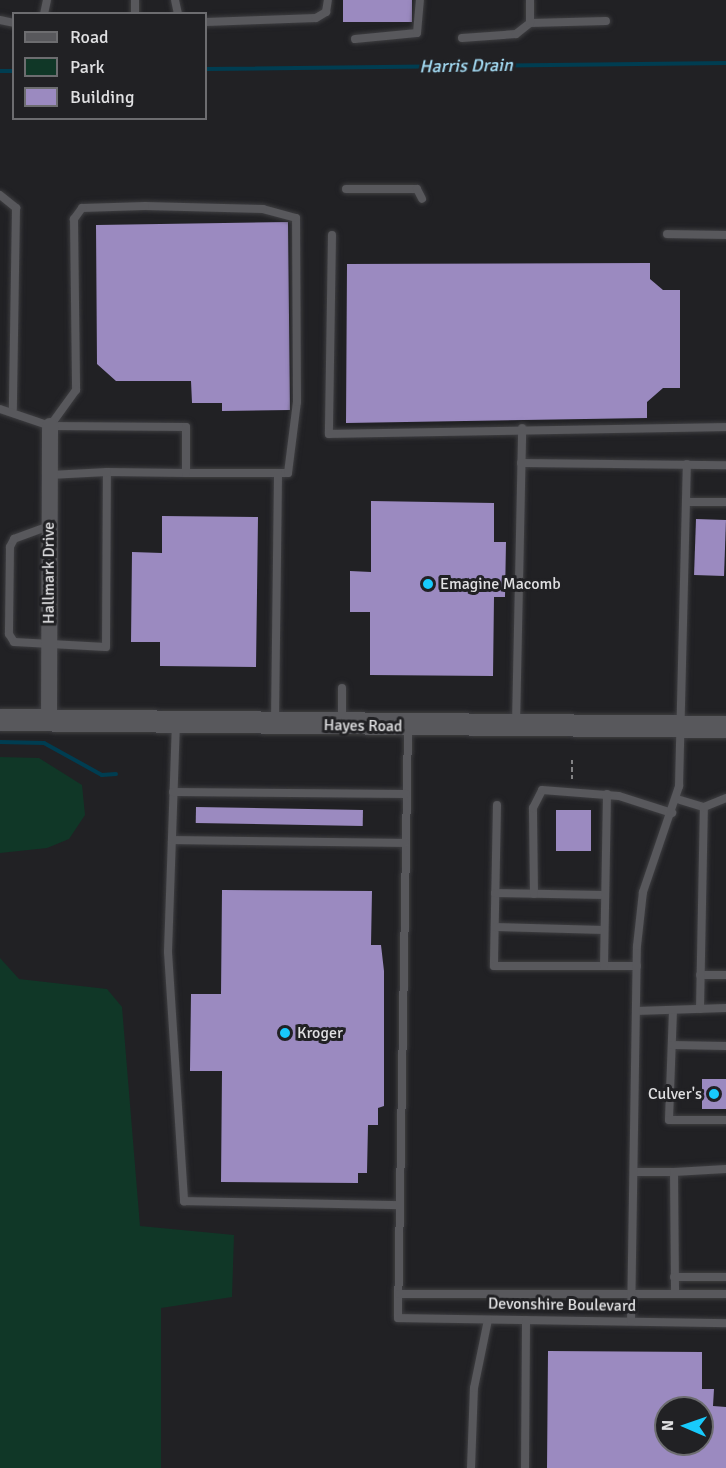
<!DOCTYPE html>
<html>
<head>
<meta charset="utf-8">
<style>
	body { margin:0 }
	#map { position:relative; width:726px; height:1468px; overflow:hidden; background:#212124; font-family:Signika,sans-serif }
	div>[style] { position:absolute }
	.green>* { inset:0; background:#103727 }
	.stream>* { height:4px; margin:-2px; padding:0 2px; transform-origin:2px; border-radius:2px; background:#003d51 }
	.building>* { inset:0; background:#9b8ac0; transform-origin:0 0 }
	.path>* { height:2px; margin-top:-1px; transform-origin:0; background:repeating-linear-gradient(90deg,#828284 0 4.5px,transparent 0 7.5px) }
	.roads { filter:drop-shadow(0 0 2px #3e3e41) drop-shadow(0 0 2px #3e3e41) }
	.lane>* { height:8px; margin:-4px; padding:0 4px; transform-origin:4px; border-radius:4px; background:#58585c }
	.street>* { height:16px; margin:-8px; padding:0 8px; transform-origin:8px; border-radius:8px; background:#58585c }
	.secondary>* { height:22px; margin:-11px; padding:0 11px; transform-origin:11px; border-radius:11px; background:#58585c }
	.dots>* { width:16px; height:16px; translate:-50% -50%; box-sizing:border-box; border:3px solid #212124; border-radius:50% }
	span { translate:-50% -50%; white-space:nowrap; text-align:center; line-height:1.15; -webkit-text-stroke:6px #212124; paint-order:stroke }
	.street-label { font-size:16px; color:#e0e0e2 }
	.poi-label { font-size:16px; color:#e0e0e2 }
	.left { translate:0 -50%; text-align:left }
	.right { translate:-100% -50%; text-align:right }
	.water-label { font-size:18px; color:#a6dff8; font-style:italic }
	.legend { position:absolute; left:12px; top:12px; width:195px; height:108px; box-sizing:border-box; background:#212124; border:2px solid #6d6d70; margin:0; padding:8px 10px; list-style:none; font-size:18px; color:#e0e0e2 }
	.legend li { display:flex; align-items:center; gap:12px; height:30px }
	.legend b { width:30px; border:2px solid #6d6d70 }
	.north { position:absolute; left:654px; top:1396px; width:60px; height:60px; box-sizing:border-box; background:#212124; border:2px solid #6d6d70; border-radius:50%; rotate:272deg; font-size:16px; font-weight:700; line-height:24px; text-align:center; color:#e0e0e2 }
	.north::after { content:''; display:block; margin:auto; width:21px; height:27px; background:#18cafc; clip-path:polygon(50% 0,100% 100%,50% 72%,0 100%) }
</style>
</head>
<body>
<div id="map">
	<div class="green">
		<div style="clip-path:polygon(0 757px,39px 758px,82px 785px,85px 815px,69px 839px,47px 848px,0 853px)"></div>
		<div style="clip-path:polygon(0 958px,19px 979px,107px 989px,122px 1007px,140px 1226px,234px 1235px,232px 1297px,161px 1308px,161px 1468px,0 1468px)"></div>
	</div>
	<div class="stream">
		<div style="left:206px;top:69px;width:520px;rotate:-0.66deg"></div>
		<div style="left:0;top:71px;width:14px"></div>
		<div style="left:0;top:742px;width:44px;rotate:1.3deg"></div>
		<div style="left:44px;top:743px;width:66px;rotate:28.9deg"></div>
		<div style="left:102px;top:775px;width:14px;rotate:-4deg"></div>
	</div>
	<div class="building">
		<div style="left:343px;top:0;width:69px;height:22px"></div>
		<div style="clip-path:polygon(288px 222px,290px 410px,222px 411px,222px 403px,192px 403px,191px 381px,116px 381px,97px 364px,96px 225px)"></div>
		<div style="clip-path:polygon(650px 263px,650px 279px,663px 290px,680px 290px,680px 388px,663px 388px,647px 402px,647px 418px,346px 423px,347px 264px)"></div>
		<div style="clip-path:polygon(371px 501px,494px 503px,494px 542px,506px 542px,505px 597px,494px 597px,493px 676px,370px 675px,370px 612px,350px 612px,350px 571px,371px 572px)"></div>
		<div style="clip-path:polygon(162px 516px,258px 517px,256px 667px,160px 666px,160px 642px,131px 642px,132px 552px,162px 553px)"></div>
		<div style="left:696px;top:519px;width:30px;height:56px;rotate:2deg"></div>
		<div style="left:196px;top:807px;width:167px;height:16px;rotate:1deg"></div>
		<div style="left:556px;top:810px;width:35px;height:41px"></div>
		<div style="clip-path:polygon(222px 890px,372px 891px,371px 945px,381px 945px,384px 971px,384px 1106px,378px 1108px,378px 1125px,368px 1125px,367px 1173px,358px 1173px,358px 1183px,221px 1182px,222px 1071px,190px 1071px,191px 994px,221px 994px)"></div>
		<div style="left:702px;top:1079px;width:24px;height:30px"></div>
		<div style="clip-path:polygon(evenodd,548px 1351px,702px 1352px,702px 1389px,714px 1389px,713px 1406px,726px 1407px,726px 1468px,547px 1468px,548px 1351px,666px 1408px,702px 1408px,702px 1444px,666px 1444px,666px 1408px)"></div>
	</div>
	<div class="path">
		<div style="left:572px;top:760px;width:21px;rotate:90deg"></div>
	</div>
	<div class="roads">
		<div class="lane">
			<div style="left:135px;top:0;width:14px;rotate:90deg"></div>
			<div style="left:175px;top:0;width:14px;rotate:78deg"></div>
			<div style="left:44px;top:14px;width:14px;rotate:-78deg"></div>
			<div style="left:0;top:20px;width:14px;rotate:12deg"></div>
			<div style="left:206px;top:22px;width:110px;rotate:-2.1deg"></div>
			<div style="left:316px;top:18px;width:12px;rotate:-31deg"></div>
			<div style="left:326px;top:12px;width:12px;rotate:-81deg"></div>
			<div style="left:530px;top:23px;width:76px;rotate:-1.5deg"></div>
			<div style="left:462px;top:38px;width:54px;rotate:-4.2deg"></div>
			<div style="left:516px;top:34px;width:18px;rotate:-38deg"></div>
			<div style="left:530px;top:23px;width:23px;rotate:-90deg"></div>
			<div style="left:355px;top:39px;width:62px;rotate:-5.5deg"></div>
			<div style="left:417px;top:33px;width:33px;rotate:-85deg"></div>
			<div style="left:346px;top:189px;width:71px"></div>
			<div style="left:417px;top:189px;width:11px;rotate:63deg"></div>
			<div style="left:0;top:195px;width:21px;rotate:39deg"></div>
			<div style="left:16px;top:208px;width:201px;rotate:90.9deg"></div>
			<div style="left:667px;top:234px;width:59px;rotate:1deg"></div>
			<div style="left:332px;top:235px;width:199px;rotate:90.9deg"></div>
			<div style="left:329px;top:434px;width:397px;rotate:-1deg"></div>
			<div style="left:0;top:409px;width:53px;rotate:18.8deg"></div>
			<div style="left:521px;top:463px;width:205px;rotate:0.6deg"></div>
			<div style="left:107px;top:472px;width:79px;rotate:0.7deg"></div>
			<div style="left:186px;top:473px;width:102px"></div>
			<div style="left:288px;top:473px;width:72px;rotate:-82.8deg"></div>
			<div style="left:297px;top:402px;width:184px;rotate:-90.3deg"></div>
			<div style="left:296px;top:218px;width:34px;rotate:-165deg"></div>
			<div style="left:263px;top:209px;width:118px;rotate:-178.5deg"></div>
			<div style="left:145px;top:206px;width:63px;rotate:178.2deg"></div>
			<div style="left:82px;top:208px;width:14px;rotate:126deg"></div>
			<div style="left:74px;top:219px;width:171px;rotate:89.3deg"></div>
			<div style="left:76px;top:390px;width:44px;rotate:125.8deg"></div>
			<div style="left:50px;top:426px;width:136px;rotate:0.4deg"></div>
			<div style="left:186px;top:427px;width:46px;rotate:90deg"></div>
			<div style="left:686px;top:502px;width:40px"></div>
			<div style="left:49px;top:526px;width:37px;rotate:160deg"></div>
			<div style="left:14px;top:539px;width:9px;rotate:117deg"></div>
			<div style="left:10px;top:547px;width:87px;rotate:90.7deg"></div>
			<div style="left:9px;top:634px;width:9px;rotate:58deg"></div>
			<div style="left:14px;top:642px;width:92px;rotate:3.1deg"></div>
			<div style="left:106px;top:647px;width:175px;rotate:-89.7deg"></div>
			<div style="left:107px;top:472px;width:57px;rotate:177deg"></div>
			<div style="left:275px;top:721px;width:248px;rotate:-89.3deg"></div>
			<div style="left:176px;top:722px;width:230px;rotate:92deg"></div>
			<div style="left:168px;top:952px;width:250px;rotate:86.3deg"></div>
			<div style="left:184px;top:1201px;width:216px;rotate:1.1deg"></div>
			<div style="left:342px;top:722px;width:34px;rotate:-90deg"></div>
			<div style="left:516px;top:725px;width:297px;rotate:-88.8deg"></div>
			<div style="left:408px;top:726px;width:592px;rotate:90.97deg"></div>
			<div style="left:398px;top:1318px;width:328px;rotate:0.9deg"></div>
			<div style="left:173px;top:792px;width:233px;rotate:0.5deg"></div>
			<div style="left:677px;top:799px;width:28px;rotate:17deg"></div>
			<div style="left:497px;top:805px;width:161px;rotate:91.1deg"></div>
			<div style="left:494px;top:966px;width:143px"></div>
			<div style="left:172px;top:840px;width:233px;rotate:0.7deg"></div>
			<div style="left:495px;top:893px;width:110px;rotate:1deg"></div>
			<div style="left:534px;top:894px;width:86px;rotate:-90.7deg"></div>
			<div style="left:533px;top:808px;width:20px;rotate:-63deg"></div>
			<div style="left:542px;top:790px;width:77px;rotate:4.5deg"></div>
			<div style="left:619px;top:796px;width:56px;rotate:17.8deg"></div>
			<div style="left:495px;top:927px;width:109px;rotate:1.6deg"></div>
			<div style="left:604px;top:966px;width:172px;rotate:-89deg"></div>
			<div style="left:700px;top:975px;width:26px"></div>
			<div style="left:700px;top:1009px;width:202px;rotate:-88.9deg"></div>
			<div style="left:704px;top:807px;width:24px;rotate:-22deg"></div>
			<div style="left:673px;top:1010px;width:110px;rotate:92.1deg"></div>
			<div style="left:669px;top:1120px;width:57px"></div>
			<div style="left:636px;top:1011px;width:90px;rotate:-1.9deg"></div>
			<div style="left:672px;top:1045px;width:54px;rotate:1.1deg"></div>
			<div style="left:634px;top:1172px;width:40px"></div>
			<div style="left:674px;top:1172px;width:122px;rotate:89.5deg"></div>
			<div style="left:674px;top:1172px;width:52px;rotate:-3.3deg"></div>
			<div style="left:674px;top:1277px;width:52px"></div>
			<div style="left:399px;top:1294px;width:327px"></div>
			<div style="left:631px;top:1321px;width:375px;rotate:-89.1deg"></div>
			<div style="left:637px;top:946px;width:54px;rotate:-83.7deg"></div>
			<div style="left:643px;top:892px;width:112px;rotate:-71.2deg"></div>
			<div style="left:679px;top:786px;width:322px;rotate:-88.6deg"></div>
			<div style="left:471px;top:1468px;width:80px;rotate:-87.9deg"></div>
			<div style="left:474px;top:1388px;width:69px;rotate:-78.4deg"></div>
			<div style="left:525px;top:1468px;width:148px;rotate:-89.6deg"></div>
		</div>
		<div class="street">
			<div style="left:49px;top:720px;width:294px;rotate:-89.8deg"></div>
		</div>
		<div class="secondary">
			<div style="left:0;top:720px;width:726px;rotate:0.55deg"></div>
		</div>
	</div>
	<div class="dots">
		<div style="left:428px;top:584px;background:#18cafc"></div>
		<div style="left:285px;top:1033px;background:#18cafc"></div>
		<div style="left:714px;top:1094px;background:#18cafc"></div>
	</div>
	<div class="street-label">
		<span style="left:49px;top:573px;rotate:-90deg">Hallmark Drive</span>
		<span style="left:363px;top:726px;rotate:1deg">Hayes Road</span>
		<span style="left:562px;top:1305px;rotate:1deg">Devonshire Boulevard</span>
	</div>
	<div class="poi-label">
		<span class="left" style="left:440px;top:584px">Emagine Macomb</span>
		<span class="left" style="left:297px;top:1033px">Kroger</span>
		<span class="right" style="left:702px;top:1094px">Culver's</span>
	</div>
	<div class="water-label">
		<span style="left:466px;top:66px;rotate:-1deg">Harris Drain</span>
	</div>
	<ul class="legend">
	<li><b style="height:8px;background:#58585c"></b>Road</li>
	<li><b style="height:16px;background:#103727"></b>Park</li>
	<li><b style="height:16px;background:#9b8ac0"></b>Building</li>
	</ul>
	<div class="north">N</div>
</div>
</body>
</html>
